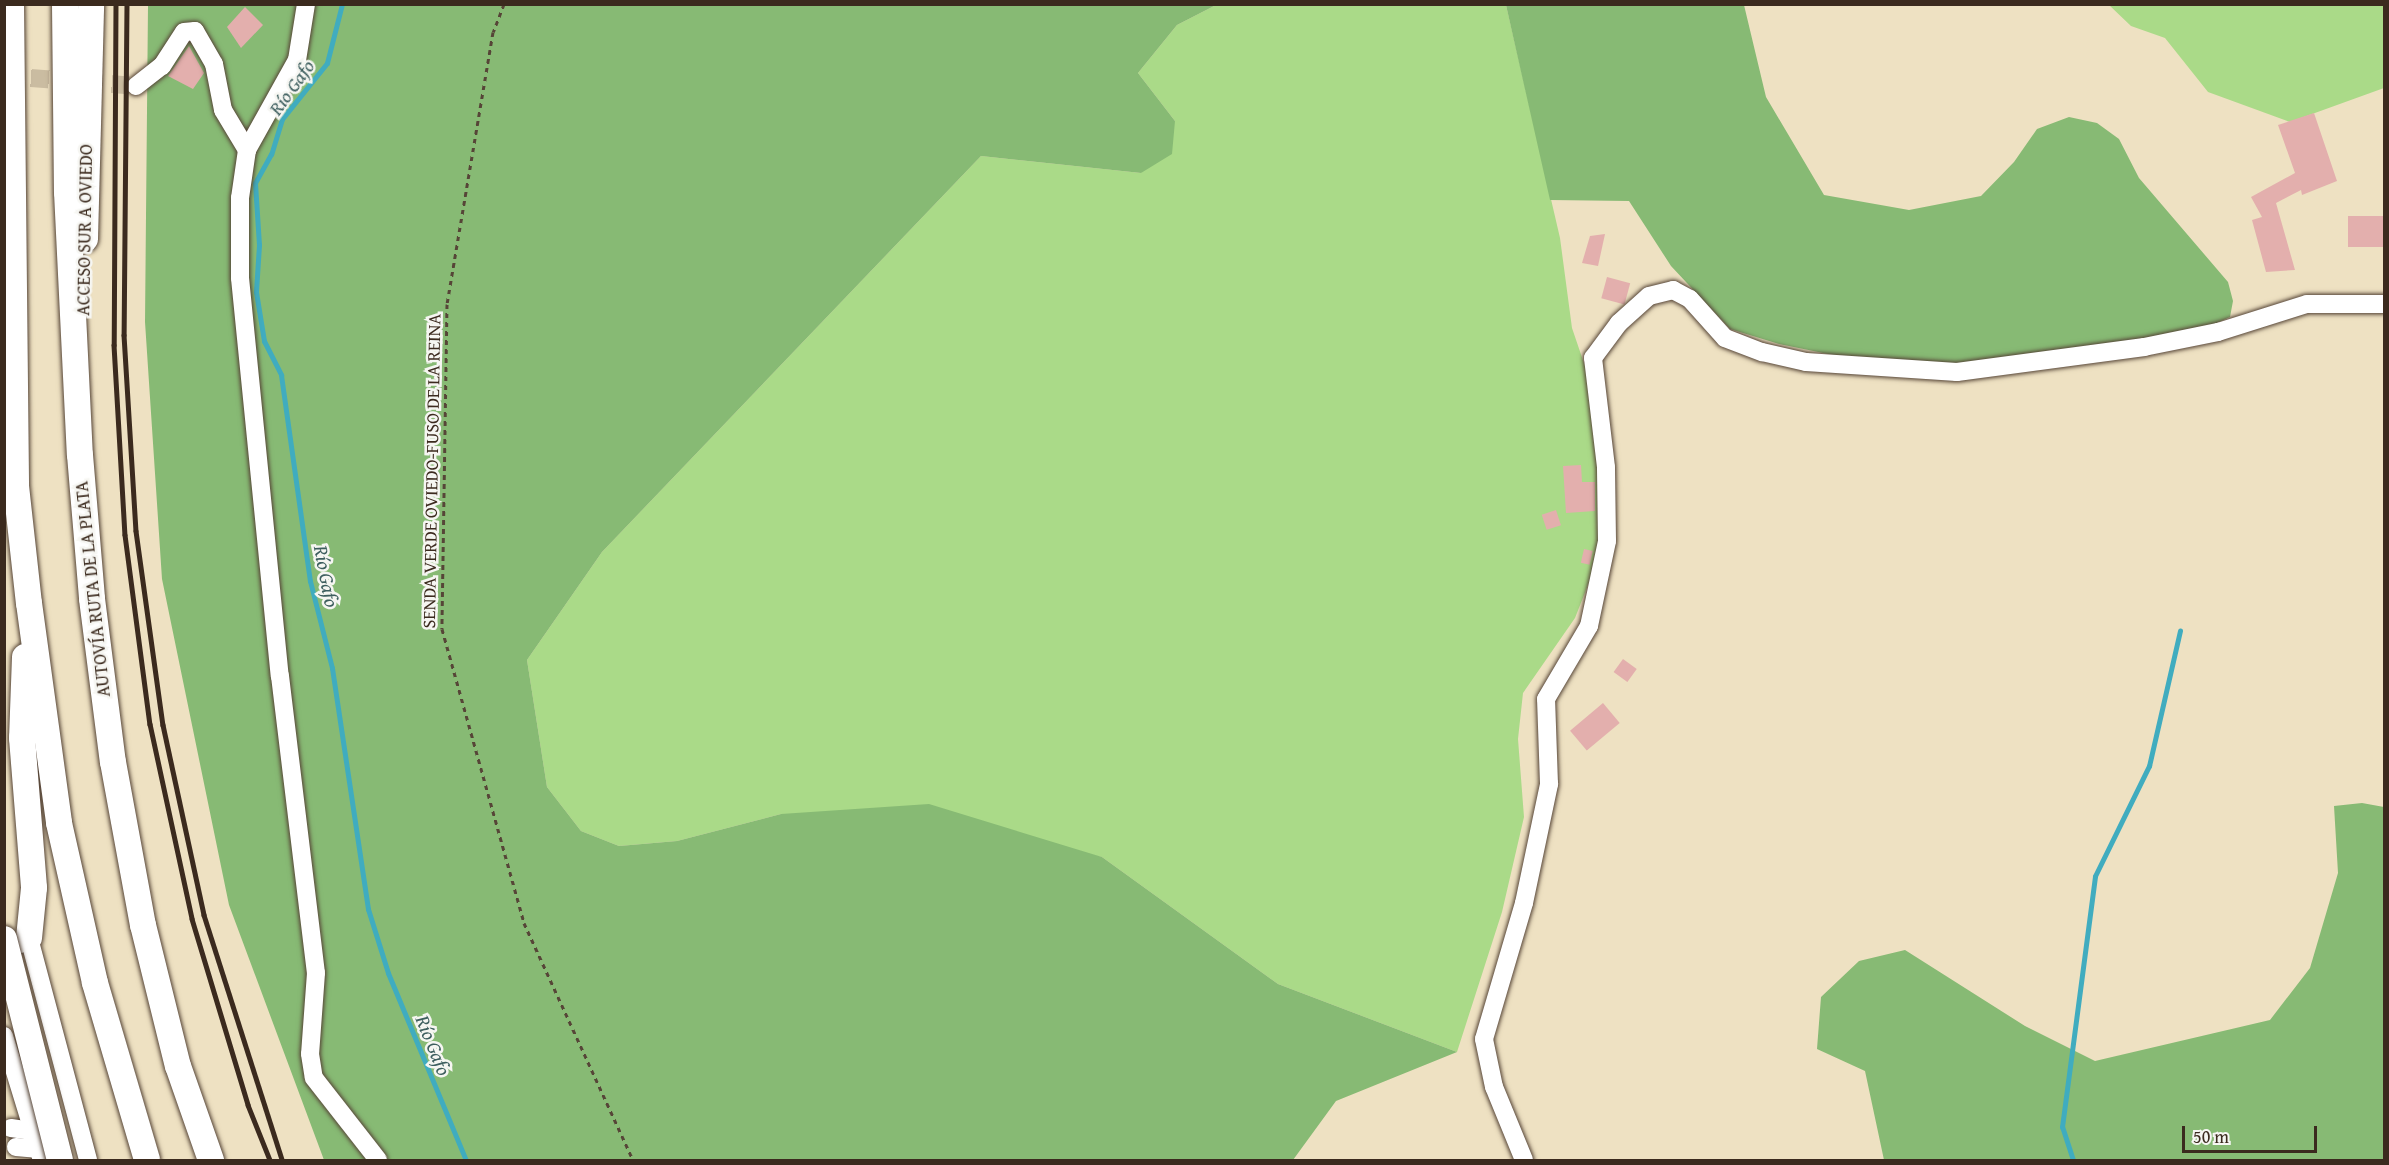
<!DOCTYPE html>
<html>
<head>
<meta charset="utf-8">
<style>
	body { margin:0 }
	#map { position:relative; width:2389px; height:1165px; overflow:hidden; background:#eee1c2; font-family:"Gentium Book Plus",serif }
	div>[style] { position:absolute }
	.green>* { inset:0; background:#aada88 }
	.forest>* { inset:0; background:#87ba74 }
	.stream>* { height:5px; margin:-2.5px; padding:0 2.5px; transform-origin:2.5px; border-radius:2.5px; background:#40acbf }
	.building>* { inset:0; background:#e3afad; transform-origin:0 0 }
	.minor-tunnel>* { height:18px; margin-top:-9px; transform-origin:0; background:repeating-linear-gradient(90deg,#cabca1 0 18px,transparent 0 27px) }
	.path>* { height:3px; margin-top:-1.5px; transform-origin:0; background:repeating-linear-gradient(90deg,#564537 0 4.5px,transparent 0 9px) }
	.roads { filter:drop-shadow(0 0 2px #564537) drop-shadow(0 0 2px #564537) }
	.minor>* { height:18px; margin:-9px; padding:0 9px; transform-origin:9px; border-radius:9px; background:#fff }
	.highway>* { height:26px; margin:-13px; padding:0 13px; transform-origin:13px; border-radius:13px; background:#fff }
	.rail>* { height:4.5px; margin:-2.25px; padding:0 2.25px; transform-origin:2.25px; border-radius:2.25px; background:#3b2a1e }
	.bridges { filter:drop-shadow(0 0 2px #564537) drop-shadow(0 0 2px #564537) }
	.highway-bridge>* { height:26px; margin:-13px; padding:0 13px; transform-origin:13px; border-radius:13px; background:#fff }
	span { translate:-50% -50%; white-space:nowrap; text-align:center; line-height:1.15; -webkit-text-stroke:5px #f6f6f2; paint-order:stroke }
	.street-label { font-size:18px; color:#3b2a1e }
	.water-label { font-size:20px; color:#3d5e5e; font-style:italic }
	.frame { position:absolute; inset:0; border:6px solid #3b2a1e; pointer-events:none }
	.scale { position:absolute; left:2182px; top:1126px; width:135px; height:27px; box-sizing:border-box; border:3px solid #3b2a1e; border-top:0; padding-left:8px; font-size:18px; line-height:21px; white-space:nowrap; color:#3b2a1e; -webkit-text-stroke:4px #f6f6f2; paint-order:stroke }
</style>
</head>
<body>
<div id="map">
	<div class="green">
		<div style="clip-path:polygon(1216px 5px,1506px 5px,1560px 238px,1572px 328px,1589px 378px,1605px 511px,1595px 567px,1575px 618px,1523px 693px,1518px 739px,1524px 817px,1502px 912px,1457px 1052px,1278px 984px,1102px 857px,781px 814px,677px 841px,619px 846px,581px 831px,547px 787px,527px 660px,602px 552px,981px 156px,1141px 173px,1175px 121px,1138px 73px,1177px 25px)"></div>
		<div style="clip-path:polygon(2109px 5px,2384px 5px,2384px 88px,2290px 122px,2208px 92px,2165px 38px,2131px 26px)"></div>
	</div>
	<div class="forest">
		<div style="clip-path:polygon(148px 5px,1216px 5px,1177px 25px,1138px 73px,1175px 121px,1172px 154px,1141px 173px,981px 156px,602px 552px,527px 660px,547px 787px,581px 831px,619px 846px,677px 841px,781px 814px,929px 804px,1102px 857px,1278px 984px,1457px 1052px,1336px 1101px,1293px 1160px,324px 1160px,229px 905px,162px 579px,145px 322px)"></div>
		<div style="clip-path:polygon(1506px 5px,1744px 5px,1766px 97px,1824px 195px,1909px 210px,1981px 196px,2014px 162px,2037px 129px,2069px 117px,2097px 123px,2119px 139px,2139px 178px,2228px 282px,2233px 301px,2230px 317px,2210px 326px,2122px 343px,1953px 365px,1833px 355px,1779px 344px,1730px 329px,1671px 266px,1629px 201px,1550px 200px)"></div>
		<div style="clip-path:polygon(2362px 803px,2384px 807px,2384px 1160px,1884px 1160px,1865px 1071px,1817px 1049px,1821px 997px,1859px 961px,1905px 950px,2025px 1026px,2095px 1061px,2270px 1020px,2310px 968px,2338px 873px,2334px 806px)"></div>
	</div>
	<div class="stream">
		<div style="left:342px;top:4px;width:61px;rotate:104.3deg"></div>
		<div style="left:327px;top:63px;width:72px;rotate:128.8deg"></div>
		<div style="left:282px;top:119px;width:37px;rotate:107deg"></div>
		<div style="left:271px;top:154px;width:33px;rotate:119deg"></div>
		<div style="left:255px;top:183px;width:62px;rotate:86.3deg"></div>
		<div style="left:259px;top:245px;width:47px;rotate:93.7deg"></div>
		<div style="left:256px;top:292px;width:50px;rotate:80.7deg"></div>
		<div style="left:264px;top:341px;width:38px;rotate:63deg"></div>
		<div style="left:281px;top:375px;width:208px;rotate:82deg"></div>
		<div style="left:310px;top:581px;width:90px;rotate:75.8deg"></div>
		<div style="left:332px;top:668px;width:244px;rotate:81.5deg"></div>
		<div style="left:368px;top:909px;width:67px;rotate:72.6deg"></div>
		<div style="left:388px;top:973px;width:203px;rotate:67.4deg"></div>
		<div style="left:2073px;top:1160px;width:35px;rotate:-108deg"></div>
		<div style="left:2062px;top:1127px;width:253px;rotate:-82.5deg"></div>
		<div style="left:2095px;top:876px;width:123px;rotate:-63.9deg"></div>
		<div style="left:2149px;top:766px;width:139px;rotate:-77.1deg"></div>
	</div>
	<div class="building">
		<div style="clip-path:polygon(245px 7px,263px 25px,241px 48px,227px 27px)"></div>
		<div style="clip-path:polygon(189px 46px,204px 73px,193px 89px,168px 76px)"></div>
		<div style="clip-path:polygon(2314px 113px,2337px 181px,2302px 195px,2301px 190px,2276px 203px,2295px 270px,2266px 272px,2252px 220px,2262px 217px,2251px 197px,2295px 173px,2278px 125px)"></div>
		<div style="left:2385px;top:216px;width:31px;height:37px;rotate:90deg"></div>
		<div style="clip-path:polygon(1605px 234px,1598px 266px,1582px 263px,1590px 236px)"></div>
		<div style="left:1607px;top:277px;width:24px;height:22px;rotate:15deg"></div>
		<div style="clip-path:polygon(1581px 465px,1582px 482px,1595px 482px,1595px 511px,1566px 513px,1563px 466px)"></div>
		<div style="left:1556px;top:510px;width:16px;height:15px;rotate:72deg"></div>
		<div style="left:1584px;top:549px;width:9px;height:14px;rotate:13deg"></div>
		<div style="left:1623px;top:659px;width:17px;height:16px;rotate:36deg"></div>
		<div style="left:1603px;top:703px;width:26px;height:43px;rotate:50deg"></div>
	</div>
	<div class="minor-tunnel">
		<div style="left:4px;top:76px;width:132px;rotate:4.3deg"></div>
	</div>
	<div class="path">
		<div style="left:504px;top:4px;width:30px;rotate:111deg"></div>
		<div style="left:493px;top:32px;width:276px;rotate:99.6deg"></div>
		<div style="left:447px;top:304px;width:325px;rotate:90.9deg"></div>
		<div style="left:442px;top:629px;width:305px;rotate:74.4deg"></div>
		<div style="left:524px;top:923px;width:261px;rotate:65.3deg"></div>
	</div>
	<div class="roads">
		<div class="minor">
			<div style="left:306px;top:4px;width:57px;rotate:99.1deg"></div>
			<div style="left:297px;top:60px;width:103px;rotate:119.1deg"></div>
			<div style="left:247px;top:150px;width:49px;rotate:98.3deg"></div>
			<div style="left:240px;top:198px;width:80px;rotate:90deg"></div>
			<div style="left:240px;top:278px;width:400px;rotate:84.3deg"></div>
			<div style="left:280px;top:676px;width:299px;rotate:83.1deg"></div>
			<div style="left:316px;top:973px;width:81px;rotate:94.2deg"></div>
			<div style="left:310px;top:1054px;width:24px;rotate:81deg"></div>
			<div style="left:314px;top:1078px;width:104px;rotate:52deg"></div>
			<div style="left:136px;top:86px;width:33px;rotate:-38deg"></div>
			<div style="left:162px;top:66px;width:40px;rotate:-57.1deg"></div>
			<div style="left:184px;top:32px;width:11px;rotate:-5deg"></div>
			<div style="left:195px;top:31px;width:38px;rotate:60deg"></div>
			<div style="left:214px;top:64px;width:47px;rotate:78.9deg"></div>
			<div style="left:223px;top:110px;width:47px;rotate:59deg"></div>
			<div style="left:20px;top:944px;width:11px;rotate:-34deg"></div>
			<div style="left:29px;top:938px;width:230px;rotate:75.1deg"></div>
			<div style="left:4px;top:1036px;width:130px;rotate:73deg"></div>
			<div style="left:11px;top:1128px;width:22px;rotate:8deg"></div>
			<div style="left:16px;top:1147px;width:23px;rotate:5deg"></div>
			<div style="left:1524px;top:1160px;width:79px;rotate:-112.3deg"></div>
			<div style="left:1494px;top:1087px;width:49px;rotate:-101.8deg"></div>
			<div style="left:1484px;top:1039px;width:142px;rotate:-73.6deg"></div>
			<div style="left:1524px;top:903px;width:122px;rotate:-78.1deg"></div>
			<div style="left:1549px;top:784px;width:85px;rotate:-92deg"></div>
			<div style="left:1546px;top:699px;width:85px;rotate:-59.5deg"></div>
			<div style="left:1589px;top:626px;width:87px;rotate:-78deg"></div>
			<div style="left:1607px;top:541px;width:74px;rotate:-90.8deg"></div>
			<div style="left:1606px;top:467px;width:110px;rotate:-96.8deg"></div>
			<div style="left:1593px;top:358px;width:44px;rotate:-53.4deg"></div>
			<div style="left:1619px;top:323px;width:40px;rotate:-42deg"></div>
			<div style="left:1649px;top:296px;width:25px;rotate:-14deg"></div>
			<div style="left:1673px;top:290px;width:19px;rotate:28deg"></div>
			<div style="left:1690px;top:299px;width:52px;rotate:48.1deg"></div>
			<div style="left:1725px;top:338px;width:40px;rotate:21deg"></div>
			<div style="left:1762px;top:352px;width:45px;rotate:12.8deg"></div>
			<div style="left:1806px;top:362px;width:151px;rotate:3.8deg"></div>
			<div style="left:1957px;top:372px;width:189px;rotate:-7.6deg"></div>
			<div style="left:2144px;top:347px;width:76px;rotate:-11.5deg"></div>
			<div style="left:2218px;top:332px;width:93px;rotate:-17.5deg"></div>
			<div style="left:2307px;top:304px;width:77px"></div>
		</div>
		<div class="highway">
			<div style="left:11px;top:4px;width:482px;rotate:89.4deg"></div>
			<div style="left:16px;top:486px;width:118px;rotate:83.7deg"></div>
			<div style="left:29px;top:603px;width:222px;rotate:82.2deg"></div>
			<div style="left:59px;top:823px;width:164px;rotate:77.3deg"></div>
			<div style="left:95px;top:983px;width:184px;rotate:73.6deg"></div>
			<div style="left:65px;top:4px;width:188px;rotate:89.4deg"></div>
			<div style="left:67px;top:192px;width:263px;rotate:87.2deg"></div>
			<div style="left:80px;top:455px;width:144px;rotate:85.2deg"></div>
			<div style="left:92px;top:599px;width:164px;rotate:82.7deg"></div>
			<div style="left:113px;top:762px;width:166px;rotate:79.6deg"></div>
			<div style="left:143px;top:925px;width:145px;rotate:76.1deg"></div>
			<div style="left:178px;top:1066px;width:100px;rotate:70.7deg"></div>
			<div style="left:85px;top:239px;width:235px;rotate:-88.5deg"></div>
			<div style="left:25px;top:657px;width:81px;rotate:92.1deg"></div>
			<div style="left:22px;top:738px;width:150px;rotate:85.4deg"></div>
			<div style="left:34px;top:888px;width:50px;rotate:95.7deg"></div>
		</div>
	</div>
	<div class="rail">
		<div style="left:116px;top:4px;width:341px;rotate:90.3deg"></div>
		<div style="left:114px;top:345px;width:190px;rotate:86.7deg"></div>
		<div style="left:125px;top:535px;width:191px;rotate:82.5deg"></div>
		<div style="left:150px;top:724px;width:199px;rotate:77.8deg"></div>
		<div style="left:192px;top:919px;width:194px;rotate:73.2deg"></div>
		<div style="left:248px;top:1105px;width:59px;rotate:68.2deg"></div>
		<div style="left:127px;top:4px;width:331px;rotate:90.5deg"></div>
		<div style="left:124px;top:335px;width:196px;rotate:86.5deg"></div>
		<div style="left:136px;top:531px;width:196px;rotate:82.1deg"></div>
		<div style="left:163px;top:725px;width:194px;rotate:77.8deg"></div>
		<div style="left:204px;top:915px;width:257px;rotate:72.3deg"></div>
	</div>
	<div class="bridges">
		<div class="highway-bridge">
			<div style="left:4px;top:939px;width:228px;rotate:75.8deg"></div>
		</div>
	</div>
	<div class="street-label">
		<span style="left:85px;top:230px;rotate:-89deg">ACCESO SUR A OVIEDO</span>
		<span style="left:432px;top:471px;rotate:-89deg">SENDA VERDE OVIEDO-FUSO DE LA REINA</span>
		<span style="left:93px;top:589px;rotate:-96deg">AUTOVÍA RUTA DE LA PLATA</span>
	</div>
	<div class="water-label">
		<span style="left:291px;top:87px;rotate:-54deg">Río Gafo</span>
		<span style="left:327px;top:576px;rotate:79deg">Río Gafo</span>
		<span style="left:434px;top:1045px;rotate:68deg">Río Gafo</span>
	</div>
	<div class="frame"></div>
	<div class="scale">50 m</div>
</div>
</body>
</html>
